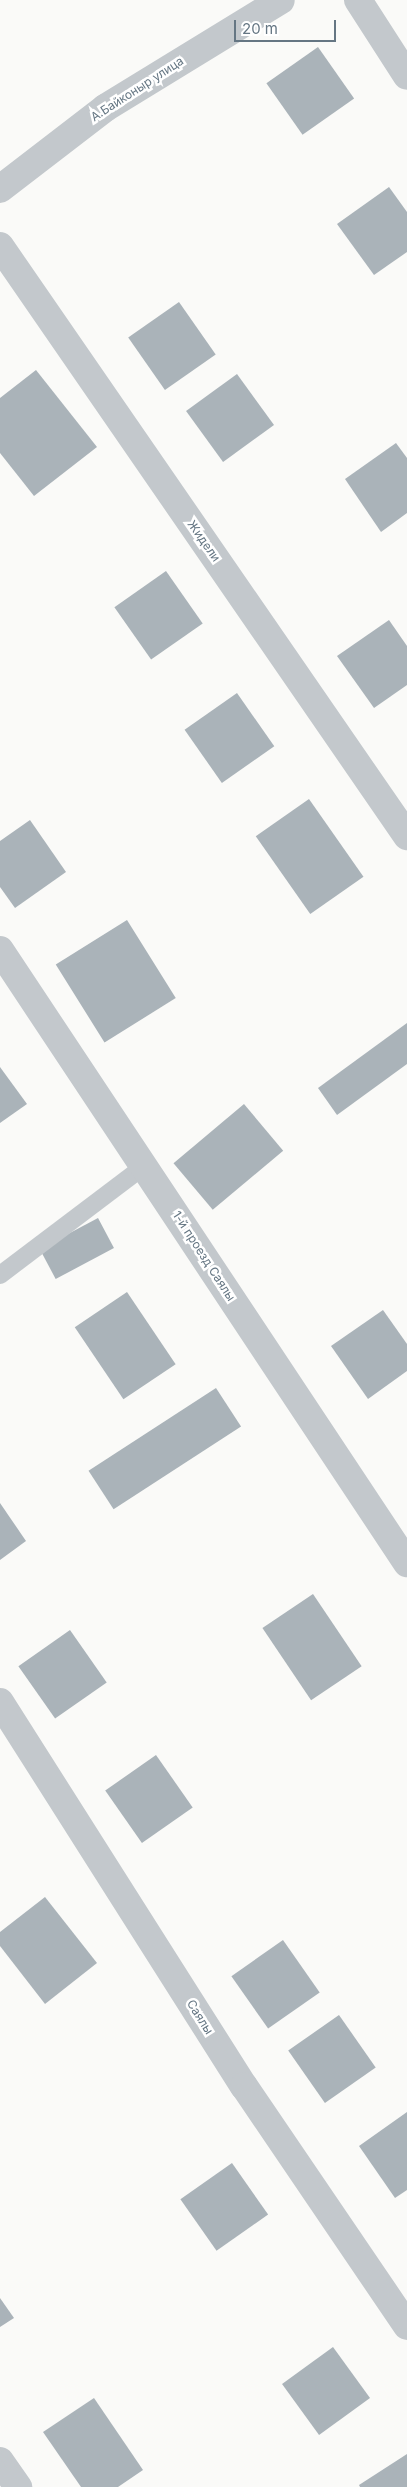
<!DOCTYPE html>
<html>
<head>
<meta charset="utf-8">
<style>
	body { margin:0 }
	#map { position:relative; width:407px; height:2487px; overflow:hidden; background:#fafaf8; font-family:Inter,sans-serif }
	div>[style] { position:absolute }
	.building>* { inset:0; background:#aab3b9; transform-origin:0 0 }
	.service>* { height:18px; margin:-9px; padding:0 9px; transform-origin:9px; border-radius:9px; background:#c3c8cc }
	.minor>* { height:28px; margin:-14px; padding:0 14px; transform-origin:14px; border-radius:14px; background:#c3c8cc }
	span { translate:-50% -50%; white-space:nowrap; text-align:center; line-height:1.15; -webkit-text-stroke:5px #fff; paint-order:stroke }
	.street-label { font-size:12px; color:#657683 }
	.scale { position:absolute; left:234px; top:20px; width:102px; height:22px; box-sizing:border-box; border:2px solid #657683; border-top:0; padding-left:6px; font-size:15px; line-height:18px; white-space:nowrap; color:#657683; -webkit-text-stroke:4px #fff; paint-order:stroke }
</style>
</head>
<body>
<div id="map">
	<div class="building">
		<div style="left:318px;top:47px;width:63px;height:63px;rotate:55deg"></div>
		<div style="clip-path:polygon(389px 187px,407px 212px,407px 252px,374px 275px,337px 224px)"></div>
		<div style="left:179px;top:302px;width:64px;height:62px;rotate:55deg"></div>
		<div style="clip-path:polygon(36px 370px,97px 447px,34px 496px,0 453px,0 398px)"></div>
		<div style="left:237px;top:374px;width:63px;height:63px;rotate:54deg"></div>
		<div style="clip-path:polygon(396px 443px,407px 458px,407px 513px,381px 532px,345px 479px)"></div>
		<div style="left:166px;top:571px;width:64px;height:63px;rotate:55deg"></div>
		<div style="clip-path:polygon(389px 620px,407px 646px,407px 685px,374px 708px,337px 656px)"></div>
		<div style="left:237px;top:693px;width:65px;height:64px;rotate:55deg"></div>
		<div style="left:309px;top:799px;width:95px;height:65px;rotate:55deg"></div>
		<div style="clip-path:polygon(30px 820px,66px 872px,15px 908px,0 887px,0 841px)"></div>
		<div style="left:127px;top:920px;width:92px;height:84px;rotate:58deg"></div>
		<div style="clip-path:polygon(407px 1023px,407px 1064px,337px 1115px,318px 1088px)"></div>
		<div style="clip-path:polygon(0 1067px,27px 1104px,0 1123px)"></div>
		<div style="left:244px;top:1104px;width:61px;height:92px;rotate:50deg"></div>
		<div style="left:98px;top:1218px;width:34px;height:66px;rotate:62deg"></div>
		<div style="left:127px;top:1292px;width:87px;height:63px;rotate:56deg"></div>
		<div style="clip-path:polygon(383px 1310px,407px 1344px,407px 1371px,368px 1399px,331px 1346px)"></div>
		<div style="left:216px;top:1388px;width:46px;height:152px;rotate:57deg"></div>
		<div style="clip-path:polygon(0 1503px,26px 1541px,0 1560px)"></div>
		<div style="left:313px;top:1594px;width:87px;height:61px;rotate:56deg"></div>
		<div style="left:70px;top:1630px;width:64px;height:63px;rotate:55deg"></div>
		<div style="left:156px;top:1755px;width:64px;height:62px;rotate:55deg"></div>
		<div style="clip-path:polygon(45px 1897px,97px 1963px,45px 2004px,0 1946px,0 1932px)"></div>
		<div style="left:283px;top:1940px;width:64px;height:63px;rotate:55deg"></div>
		<div style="left:339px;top:2015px;width:64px;height:62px;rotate:55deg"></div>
		<div style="clip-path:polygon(407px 2112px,407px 2190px,395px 2198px,359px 2146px)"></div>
		<div style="left:232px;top:2163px;width:63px;height:63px;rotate:55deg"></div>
		<div style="clip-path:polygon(0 2298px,14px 2318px,0 2327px)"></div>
		<div style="left:333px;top:2347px;width:63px;height:63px;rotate:54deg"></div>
		<div style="clip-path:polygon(94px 2398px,143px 2470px,118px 2487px,81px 2487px,43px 2432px)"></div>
		<div style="clip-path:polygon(407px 2454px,407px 2487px,360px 2487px,359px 2485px)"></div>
	</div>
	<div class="service">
		<div style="left:0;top:1275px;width:181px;rotate:-37.1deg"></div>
	</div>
	<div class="minor">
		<div style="left:358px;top:0;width:90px;rotate:57.2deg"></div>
		<div style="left:0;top:189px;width:133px;rotate:-37.6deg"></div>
		<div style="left:105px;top:108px;width:206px;rotate:-31.5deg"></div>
		<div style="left:0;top:246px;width:717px;rotate:55.4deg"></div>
		<div style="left:0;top:950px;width:736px;rotate:56.42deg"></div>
		<div style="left:0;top:1702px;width:455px;rotate:57.6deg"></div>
		<div style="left:244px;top:2086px;width:290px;rotate:55.8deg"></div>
		<div style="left:0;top:2461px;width:32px;rotate:55deg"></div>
	</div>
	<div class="street-label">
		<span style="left:137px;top:89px;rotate:-33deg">А.Байконыр улица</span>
		<span style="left:204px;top:541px;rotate:55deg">Жидели</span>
		<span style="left:204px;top:1256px;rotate:57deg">1-й проезд Саялы</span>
		<span style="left:200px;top:2017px;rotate:58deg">Саялы</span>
	</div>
	<div class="scale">20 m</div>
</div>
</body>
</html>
